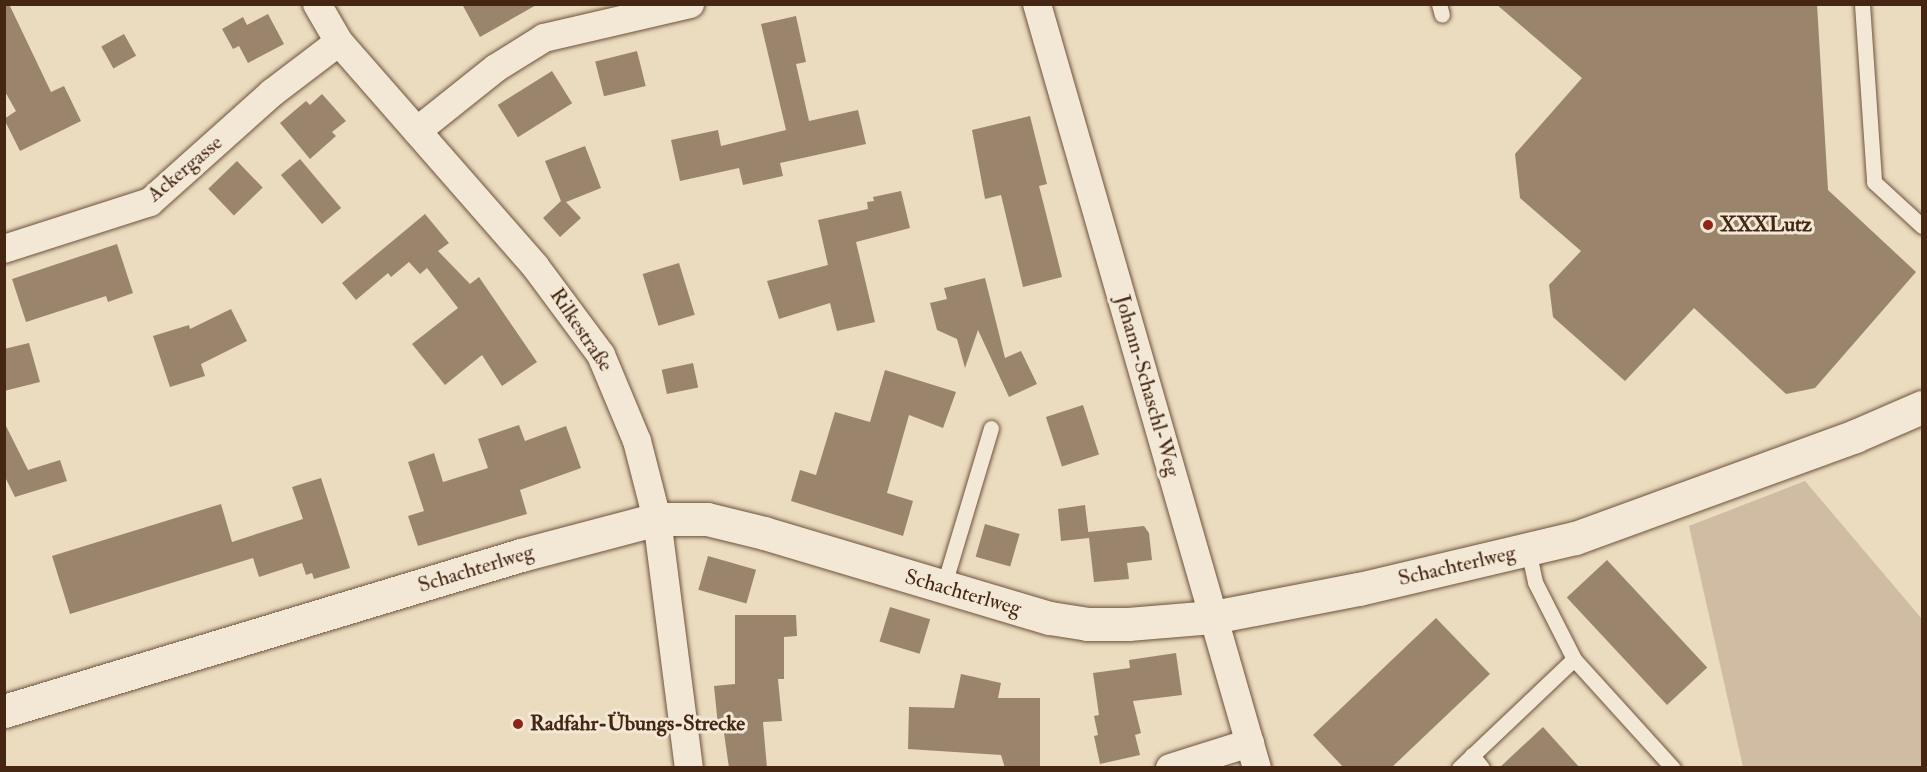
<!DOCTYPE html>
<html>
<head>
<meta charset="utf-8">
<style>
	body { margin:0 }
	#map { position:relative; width:1927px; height:772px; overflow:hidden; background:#ebdbbf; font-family:"IM FELL Double Pica",serif }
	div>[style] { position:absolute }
	.green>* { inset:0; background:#cfbca2 }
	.building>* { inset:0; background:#9b846c; transform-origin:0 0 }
	.roads { filter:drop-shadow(0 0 2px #6e533d) drop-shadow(0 0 2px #6e533d) }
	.lane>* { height:15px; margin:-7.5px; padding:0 7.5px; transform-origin:7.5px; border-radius:7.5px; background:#f2e8d5 }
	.street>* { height:28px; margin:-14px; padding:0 14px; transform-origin:14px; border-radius:14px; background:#f2e8d5 }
	.secondary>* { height:33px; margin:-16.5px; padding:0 16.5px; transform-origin:16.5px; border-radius:16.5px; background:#f2e8d5 }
	.dots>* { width:16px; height:16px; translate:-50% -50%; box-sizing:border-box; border:3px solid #f2e8d5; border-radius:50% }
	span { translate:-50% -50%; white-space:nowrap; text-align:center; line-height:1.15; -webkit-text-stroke:6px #f2e8d5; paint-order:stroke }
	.street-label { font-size:21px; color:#442612 }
	.poi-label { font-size:21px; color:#442612; font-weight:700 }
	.left { translate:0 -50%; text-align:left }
	.frame { position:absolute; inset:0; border:6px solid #442612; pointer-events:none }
</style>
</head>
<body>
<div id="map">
	<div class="green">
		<div style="clip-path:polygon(1805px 481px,1922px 619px,1922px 767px,1743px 767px,1689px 526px)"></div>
	</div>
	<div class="building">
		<div style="clip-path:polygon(4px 4px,9px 4px,51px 92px,64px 86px,81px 121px,20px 151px,4px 119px,16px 111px,4px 90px)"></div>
		<div style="clip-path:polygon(462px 4px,538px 4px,480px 37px)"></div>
		<div style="clip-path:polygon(1496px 4px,1817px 4px,1828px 190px,1916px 272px,1815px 388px,1786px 394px,1694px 308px,1625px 381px,1553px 317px,1549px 285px,1581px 251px,1520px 198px,1515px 154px,1582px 78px)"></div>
		<div style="clip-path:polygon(268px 14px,284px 44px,248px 63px,239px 46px,233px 49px,222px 29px,243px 17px,247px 25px)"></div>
		<div style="clip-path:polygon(796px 16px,806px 62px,796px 64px,809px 121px,858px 110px,866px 144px,780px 163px,783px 176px,743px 185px,739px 168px,680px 181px,671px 140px,718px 130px,721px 146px,786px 130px,761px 24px)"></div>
		<div style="left:124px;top:34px;width:25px;height:26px;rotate:61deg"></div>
		<div style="left:637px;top:51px;width:36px;height:43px;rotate:76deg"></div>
		<div style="left:552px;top:71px;width:38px;height:64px;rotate:58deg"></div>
		<div style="clip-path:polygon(322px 94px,346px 121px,332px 132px,336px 136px,310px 159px,280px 123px,306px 101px,310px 105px)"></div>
		<div style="clip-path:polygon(1030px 116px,1047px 184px,1039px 186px,1062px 277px,1023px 287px,1001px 195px,985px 199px,972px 130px)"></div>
		<div style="clip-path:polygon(585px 146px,601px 188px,566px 202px,581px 218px,560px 237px,543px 218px,561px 201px,545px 161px)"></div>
		<div style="left:300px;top:159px;width:64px;height:25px;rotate:50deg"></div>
		<div style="left:237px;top:161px;width:37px;height:40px;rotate:46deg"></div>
		<div style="clip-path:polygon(901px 191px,910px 228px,856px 242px,875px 322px,837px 331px,830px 303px,779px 319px,767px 281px,828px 265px,818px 220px,868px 209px,867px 202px,874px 201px,873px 197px)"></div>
		<div style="clip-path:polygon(425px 214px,449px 243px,438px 251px,470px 284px,479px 277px,537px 362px,502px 386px,482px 355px,445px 385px,412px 344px,458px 308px,427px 268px,420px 274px,409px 262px,391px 277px,388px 273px,356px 300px,342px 283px)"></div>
		<div style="clip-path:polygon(117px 244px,133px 293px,108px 302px,106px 296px,26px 322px,12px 279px)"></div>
		<div style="left:679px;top:263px;width:54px;height:38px;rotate:73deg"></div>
		<div style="clip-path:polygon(985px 278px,1005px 358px,1021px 351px,1037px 384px,1009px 397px,978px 330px,965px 368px,957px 339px,937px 330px,930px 303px,947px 299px,944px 288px)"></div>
		<div style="clip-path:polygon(231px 309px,247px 341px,201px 364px,205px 376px,170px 387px,153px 336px,189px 325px,190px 329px)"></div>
		<div style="clip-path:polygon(29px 343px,40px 382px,4px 391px,4px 349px)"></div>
		<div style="left:693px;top:363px;width:25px;height:32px;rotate:78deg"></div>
		<div style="clip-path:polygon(885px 370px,956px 392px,943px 428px,909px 415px,887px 493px,913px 501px,903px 536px,791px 501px,800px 470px,816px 475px,835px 412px,870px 422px)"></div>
		<div style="left:1083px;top:405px;width:52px;height:39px;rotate:72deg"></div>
		<div style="clip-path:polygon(4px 422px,28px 470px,60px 460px,67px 481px,15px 497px,4px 475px)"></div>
		<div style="clip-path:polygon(519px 425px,525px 441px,566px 426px,581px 468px,520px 490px,527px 514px,418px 546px,408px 516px,424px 511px,408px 462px,434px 453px,443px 482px,488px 468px,478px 439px)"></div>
		<div style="clip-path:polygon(321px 478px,350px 568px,314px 579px,312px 573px,306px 575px,302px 563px,259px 577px,253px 558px,70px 614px,52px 556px,221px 504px,232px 542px,303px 519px,292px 487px)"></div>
		<div style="clip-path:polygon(1085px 505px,1089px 538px,1088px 532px,1144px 526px,1149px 533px,1152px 560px,1127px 563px,1129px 579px,1094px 582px,1089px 538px,1061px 541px,1058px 509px)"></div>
		<div style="left:985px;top:524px;width:36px;height:34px;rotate:16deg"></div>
		<div style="left:708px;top:556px;width:50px;height:35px;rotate:16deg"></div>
		<div style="left:1607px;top:560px;width:147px;height:55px;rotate:47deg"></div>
		<div style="left:890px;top:607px;width:42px;height:36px;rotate:17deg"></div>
		<div style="clip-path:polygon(735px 615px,796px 615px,797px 636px,784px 637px,784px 679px,778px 679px,782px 721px,763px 722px,767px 768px,729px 768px,723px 726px,718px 726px,714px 686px,735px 684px)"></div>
		<div style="clip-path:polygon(1436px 618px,1490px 674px,1391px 768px,1344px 768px,1313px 735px)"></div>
		<div style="clip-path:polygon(1176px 653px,1182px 695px,1133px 701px,1141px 733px,1135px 735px,1140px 755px,1100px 764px,1094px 736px,1098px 735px,1094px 716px,1099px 715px,1093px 673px,1130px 668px,1129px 660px)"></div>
		<div style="clip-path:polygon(961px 674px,1001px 683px,998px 698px,1040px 698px,1040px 768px,1005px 768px,1001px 755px,908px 749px,909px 707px,954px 708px)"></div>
		<div style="clip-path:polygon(1543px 727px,1580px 768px,1499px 768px)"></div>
	</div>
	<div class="roads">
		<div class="lane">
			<div style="left:1439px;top:4px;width:11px;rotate:75deg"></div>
			<div style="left:1862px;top:4px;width:178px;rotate:86.1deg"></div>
			<div style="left:1874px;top:182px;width:65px;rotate:42.5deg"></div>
			<div style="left:943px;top:588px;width:167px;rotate:-73.3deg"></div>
			<div style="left:1574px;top:659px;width:147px;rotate:47.8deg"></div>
			<div style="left:1472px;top:755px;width:16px;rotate:52deg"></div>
			<div style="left:1459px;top:768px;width:158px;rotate:-43.5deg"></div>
			<div style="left:1574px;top:659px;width:86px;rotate:-116.9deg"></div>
			<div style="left:1535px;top:582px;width:33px;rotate:-102deg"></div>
		</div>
		<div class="street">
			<div style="left:317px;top:4px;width:44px;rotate:59.9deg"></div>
			<div style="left:339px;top:42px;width:298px;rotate:48.8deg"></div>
			<div style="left:535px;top:266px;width:111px;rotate:53.4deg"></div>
			<div style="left:601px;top:355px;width:93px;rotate:67.3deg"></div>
			<div style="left:637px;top:441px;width:81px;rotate:75.6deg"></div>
			<div style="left:657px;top:519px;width:251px;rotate:82.7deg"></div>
			<div style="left:1037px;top:4px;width:795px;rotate:73.94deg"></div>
			<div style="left:417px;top:131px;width:101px;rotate:-38.6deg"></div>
			<div style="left:496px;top:68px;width:57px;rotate:-32deg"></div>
			<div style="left:544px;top:38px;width:150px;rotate:-13.1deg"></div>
			<div style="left:4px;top:249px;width:153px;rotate:-17.8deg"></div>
			<div style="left:150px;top:202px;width:164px;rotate:-41.8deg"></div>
			<div style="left:272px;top:93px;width:84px;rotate:-37.3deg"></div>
			<div style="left:1170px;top:768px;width:84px;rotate:-17.4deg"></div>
		</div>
		<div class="secondary">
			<div style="left:4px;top:711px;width:540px;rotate:-16.79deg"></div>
			<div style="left:521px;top:555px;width:141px;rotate:-14.8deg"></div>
			<div style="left:657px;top:519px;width:50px"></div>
			<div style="left:707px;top:519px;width:59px;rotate:13.8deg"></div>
			<div style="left:764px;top:533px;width:298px;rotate:16.6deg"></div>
			<div style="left:1050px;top:618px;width:37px;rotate:9deg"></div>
			<div style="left:1087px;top:624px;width:41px"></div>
			<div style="left:1128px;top:624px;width:85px;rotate:-4.7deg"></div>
			<div style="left:1213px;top:617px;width:149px;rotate:-10.9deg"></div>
			<div style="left:1359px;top:589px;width:222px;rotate:-13.3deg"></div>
			<div style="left:1575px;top:538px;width:298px;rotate:-20deg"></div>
			<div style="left:1855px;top:436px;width:73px;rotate:-23.4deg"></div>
		</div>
	</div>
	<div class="dots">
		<div style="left:1708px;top:225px;background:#8f2418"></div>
		<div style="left:518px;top:724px;background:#8f2418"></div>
	</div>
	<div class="street-label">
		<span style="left:185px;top:169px;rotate:-40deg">Ackergasse</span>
		<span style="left:581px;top:330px;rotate:56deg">Rilkestraße</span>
		<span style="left:1147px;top:386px;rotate:74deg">Johann-Schaschl-Weg</span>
		<span style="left:1457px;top:566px;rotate:-13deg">Schachterlweg</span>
		<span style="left:476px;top:569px;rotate:-17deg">Schachterlweg</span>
		<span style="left:963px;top:593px;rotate:16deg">Schachterlweg</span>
	</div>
	<div class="poi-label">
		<span class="left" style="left:1720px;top:225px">XXXLutz</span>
		<span class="left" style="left:530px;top:724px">Radfahr-Übungs-Strecke</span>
	</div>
	<div class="frame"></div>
</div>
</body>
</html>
